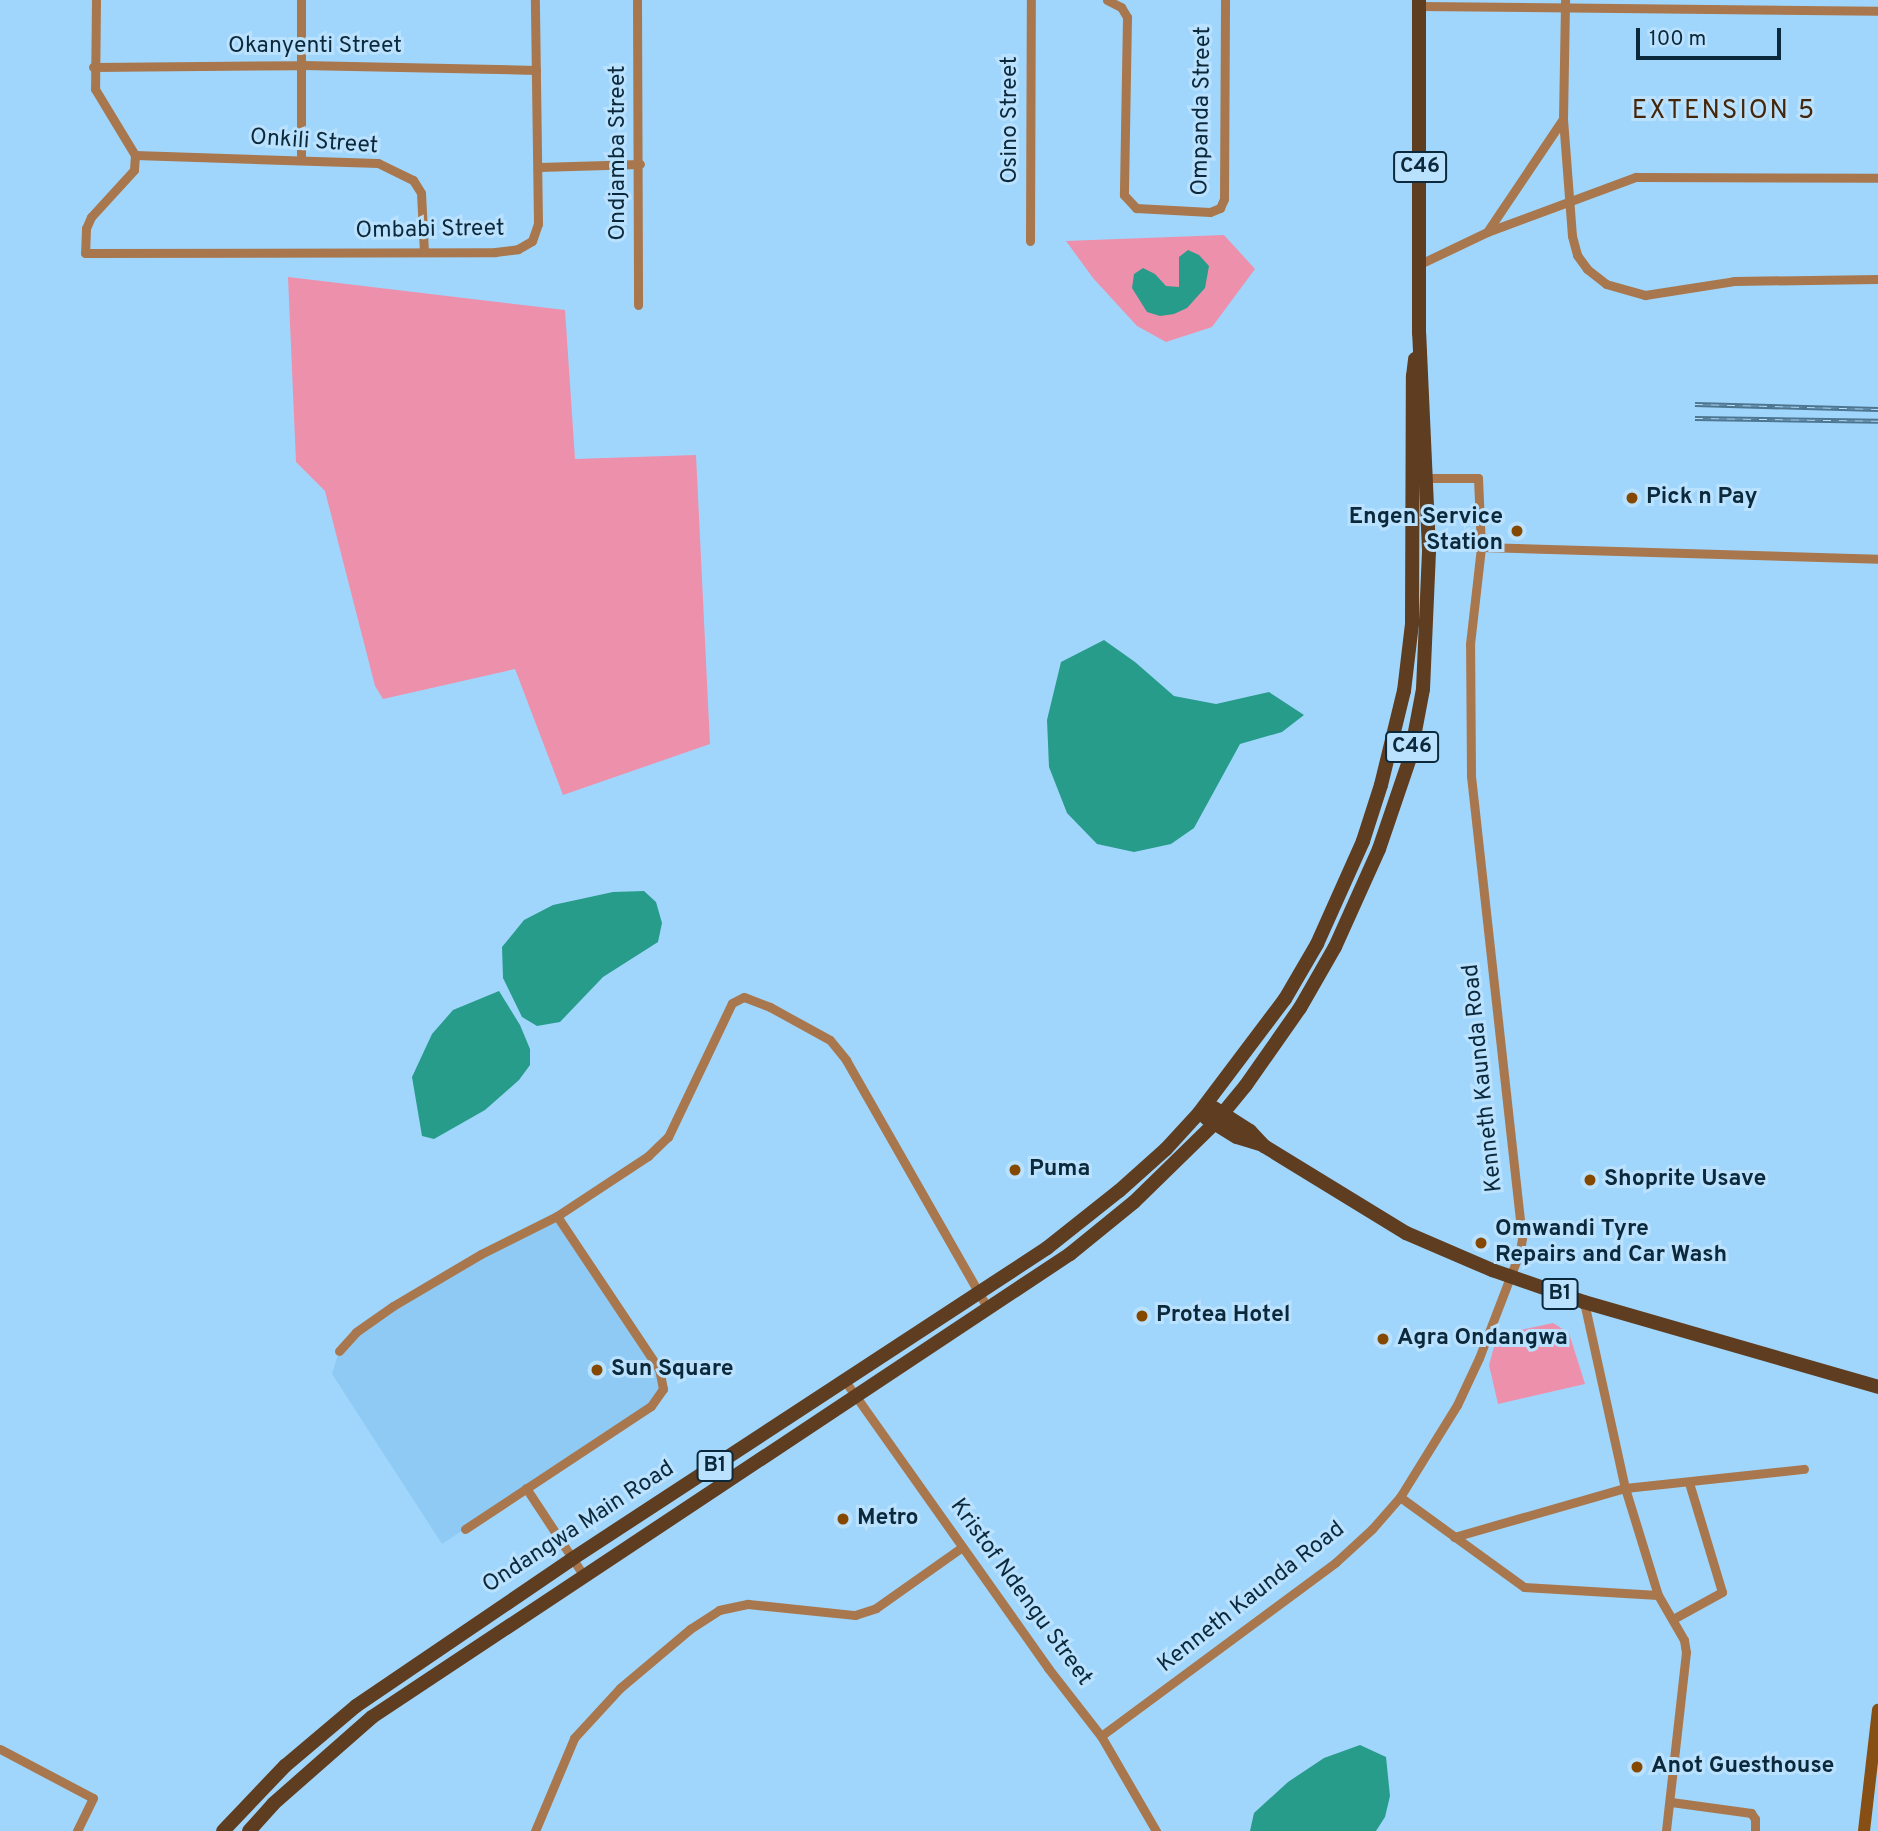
<!DOCTYPE html>
<html>
<head>
<meta charset="utf-8">
<style>
	body { margin:0 }
	#map { position:relative; width:1878px; height:1831px; overflow:hidden; background:#a1d6fc; font-family:Overpass,sans-serif }
	div>[style] { position:absolute }
	.built>* { inset:0; background:#8fcaf4 }
	.green>* { inset:0; background:#ec90ac }
	.water>* { inset:0; background:#279c8b }
	.street>* { height:9px; margin:-4.5px; padding:0 4.5px; transform-origin:4.5px; border-radius:4.5px; background:#a9774d }
	.secondary>* { height:12px; margin:-6px; padding:0 6px; transform-origin:6px; border-radius:6px; background:#884f15 }
	.primary>* { height:14px; margin:-7px; padding:0 7px; transform-origin:7px; border-radius:7px; background:#5f3d20 }
	.rail>* { height:5px; margin-top:-2.5px; transform-origin:0; background:repeating-linear-gradient(90deg,#bae2ff 0 8px,#4d7590 0 16px); box-sizing:border-box; border-block:2px solid #4d7590 }
	.dots>* { width:19px; height:19px; translate:-50% -50%; box-sizing:border-box; border:4px solid #bae2ff; border-radius:50% }
	span { translate:-50% -50%; white-space:nowrap; text-align:center; line-height:1.15; -webkit-text-stroke:6px #bae2ff; paint-order:stroke }
	.shield-label span { padding:2px 5px; background:#bae2ff; border:2px solid; border-radius:5px; -webkit-text-stroke-width:0 }
	.shield-label { font-size:21px; color:#0c293b; font-weight:700 }
	.street-label { font-size:23px; color:#0c293b }
	.poi-label { font-size:23px; color:#0c293b; font-weight:700 }
	.left { translate:0 -50%; text-align:left }
	.right { translate:-100% -50%; text-align:right }
	.quarter-label { font-size:26px; color:#44260a; letter-spacing:2px }
	.scale { position:absolute; left:1636px; top:28px; width:145px; height:32px; box-sizing:border-box; border:4px solid #0c293b; border-top:0; padding-left:9px; font-size:21px; line-height:24px; white-space:nowrap; color:#0c293b; -webkit-text-stroke:5px #bae2ff; paint-order:stroke }
</style>
</head>
<body>
<div id="map">
	<div class="built">
		<div style="clip-path:polygon(557px 1216px,659px 1369px,663px 1389px,651px 1406px,442px 1544px,332px 1374px,339px 1351px,393px 1306px)"></div>
	</div>
	<div class="green">
		<div style="clip-path:polygon(1224px 235px,1255px 269px,1212px 327px,1166px 342px,1137px 326px,1093px 278px,1066px 241px)"></div>
		<div style="clip-path:polygon(288px 277px,565px 310px,575px 459px,696px 455px,710px 744px,563px 795px,515px 669px,383px 699px,375px 686px,325px 491px,296px 462px)"></div>
		<div style="clip-path:polygon(1553px 1323px,1569px 1333px,1585px 1384px,1498px 1404px,1489px 1365px,1494px 1347px,1506px 1333px)"></div>
	</div>
	<div class="water">
		<div style="clip-path:polygon(1188px 250px,1199px 255px,1209px 266px,1205px 288px,1187px 308px,1174px 314px,1160px 316px,1147px 312px,1132px 288px,1134px 274px,1143px 268px,1155px 274px,1166px 286px,1179px 287px,1179px 257px)"></div>
		<div style="clip-path:polygon(1104px 640px,1135px 662px,1174px 696px,1216px 704px,1269px 692px,1304px 715px,1282px 732px,1240px 744px,1194px 828px,1171px 844px,1134px 852px,1097px 844px,1067px 813px,1049px 767px,1047px 720px,1061px 662px)"></div>
		<div style="clip-path:polygon(644px 891px,656px 902px,662px 923px,658px 942px,603px 977px,560px 1022px,537px 1026px,522px 1017px,503px 978px,502px 947px,524px 920px,553px 905px,613px 892px)"></div>
		<div style="clip-path:polygon(499px 991px,520px 1025px,530px 1049px,530px 1065px,519px 1080px,485px 1110px,434px 1139px,422px 1136px,412px 1077px,432px 1034px,453px 1010px)"></div>
		<div style="clip-path:polygon(1360px 1745px,1386px 1757px,1390px 1796px,1385px 1817px,1376px 1831px,1250px 1831px,1254px 1813px,1288px 1782px,1324px 1758px)"></div>
	</div>
	<div class="street">
		<div style="left:96px;top:0;width:89px;rotate:90.6deg"></div>
		<div style="left:95px;top:89px;width:77px;rotate:58.8deg"></div>
		<div style="left:135px;top:155px;width:15px;rotate:94deg"></div>
		<div style="left:134px;top:170px;width:64px;rotate:132.5deg"></div>
		<div style="left:91px;top:217px;width:12px;rotate:114deg"></div>
		<div style="left:86px;top:228px;width:25px;rotate:92deg"></div>
		<div style="left:85px;top:253px;width:410px;rotate:-0.1deg"></div>
		<div style="left:495px;top:252px;width:23px;rotate:-7deg"></div>
		<div style="left:518px;top:249px;width:16px;rotate:-30deg"></div>
		<div style="left:532px;top:241px;width:18px;rotate:-71deg"></div>
		<div style="left:538px;top:224px;width:224px;rotate:-90.8deg"></div>
		<div style="left:637px;top:0;width:305px;rotate:89.8deg"></div>
		<div style="left:1107px;top:0;width:16px;rotate:27deg"></div>
		<div style="left:1121px;top:7px;width:12px;rotate:59deg"></div>
		<div style="left:1127px;top:17px;width:178px;rotate:91deg"></div>
		<div style="left:1124px;top:195px;width:18px;rotate:47deg"></div>
		<div style="left:1136px;top:208px;width:74px;rotate:3.1deg"></div>
		<div style="left:1210px;top:212px;width:11px;rotate:-22deg"></div>
		<div style="left:1220px;top:208px;width:10px;rotate:-66deg"></div>
		<div style="left:1224px;top:199px;width:199px;rotate:-89.7deg"></div>
		<div style="left:1419px;top:6px;width:459px;rotate:0.6deg"></div>
		<div style="left:93px;top:67px;width:209px;rotate:-0.5deg"></div>
		<div style="left:302px;top:65px;width:234px;rotate:1.2deg"></div>
		<div style="left:1563px;top:119px;width:117px;rotate:85.6deg"></div>
		<div style="left:1572px;top:236px;width:20px;rotate:75deg"></div>
		<div style="left:1577px;top:255px;width:17px;rotate:54deg"></div>
		<div style="left:1587px;top:269px;width:24px;rotate:38deg"></div>
		<div style="left:1606px;top:284px;width:41px;rotate:15.8deg"></div>
		<div style="left:1645px;top:295px;width:90px;rotate:-8.9deg"></div>
		<div style="left:1734px;top:281px;width:144px;rotate:-0.8deg"></div>
		<div style="left:135px;top:155px;width:243px;rotate:1.9deg"></div>
		<div style="left:378px;top:163px;width:39px;rotate:26deg"></div>
		<div style="left:413px;top:180px;width:15px;rotate:58deg"></div>
		<div style="left:421px;top:193px;width:59px;rotate:87.1deg"></div>
		<div style="left:301px;top:159px;width:159px;rotate:-90deg"></div>
		<div style="left:539px;top:167px;width:101px;rotate:-1.7deg"></div>
		<div style="left:1487px;top:232px;width:159px;rotate:-20.3deg"></div>
		<div style="left:1636px;top:177px;width:242px;rotate:0.2deg"></div>
		<div style="left:1030px;top:241px;width:241px;rotate:-89.8deg"></div>
		<div style="left:1420px;top:264px;width:74px;rotate:-25.5deg"></div>
		<div style="left:1487px;top:232px;width:136px;rotate:-56.1deg"></div>
		<div style="left:1563px;top:119px;width:119px;rotate:-89deg"></div>
		<div style="left:1481px;top:547px;width:397px;rotate:1.7deg"></div>
		<div style="left:1584px;top:1302px;width:190px;rotate:77.6deg"></div>
		<div style="left:1625px;top:1488px;width:112px;rotate:72.9deg"></div>
		<div style="left:1658px;top:1595px;width:52px;rotate:60deg"></div>
		<div style="left:1684px;top:1640px;width:12px;rotate:81deg"></div>
		<div style="left:1686px;top:1652px;width:180px;rotate:96.4deg"></div>
		<div style="left:339px;top:1351px;width:25px;rotate:-48deg"></div>
		<div style="left:356px;top:1332px;width:45px;rotate:-35.1deg"></div>
		<div style="left:393px;top:1306px;width:102px;rotate:-30.6deg"></div>
		<div style="left:481px;top:1254px;width:85px;rotate:-26.6deg"></div>
		<div style="left:557px;top:1216px;width:109px;rotate:-33.4deg"></div>
		<div style="left:648px;top:1156px;width:28px;rotate:-44deg"></div>
		<div style="left:668px;top:1137px;width:148px;rotate:-64.5deg"></div>
		<div style="left:732px;top:1003px;width:13px;rotate:-27deg"></div>
		<div style="left:744px;top:997px;width:28px;rotate:21deg"></div>
		<div style="left:770px;top:1007px;width:68px;rotate:28.8deg"></div>
		<div style="left:830px;top:1040px;width:26px;rotate:51deg"></div>
		<div style="left:846px;top:1060px;width:287px;rotate:60.3deg"></div>
		<div style="left:845px;top:1381px;width:352px;rotate:54.7deg"></div>
		<div style="left:1048px;top:1668px;width:86px;rotate:52.1deg"></div>
		<div style="left:1101px;top:1736px;width:110px;rotate:59.9deg"></div>
		<div style="left:526px;top:1488px;width:105px;rotate:56.6deg"></div>
		<div style="left:1400px;top:1497px;width:153px;rotate:36deg"></div>
		<div style="left:1524px;top:1587px;width:134px;rotate:3.4deg"></div>
		<div style="left:465px;top:1529px;width:223px;rotate:-33.5deg"></div>
		<div style="left:651px;top:1406px;width:21px;rotate:-55deg"></div>
		<div style="left:663px;top:1389px;width:20px;rotate:-101deg"></div>
		<div style="left:659px;top:1369px;width:184px;rotate:-123.7deg"></div>
		<div style="left:1454px;top:1537px;width:178px;rotate:-16deg"></div>
		<div style="left:1625px;top:1488px;width:180px;rotate:-6.1deg"></div>
		<div style="left:1673px;top:1619px;width:56px;rotate:-28.9deg"></div>
		<div style="left:1722px;top:1592px;width:114px;rotate:-106.8deg"></div>
		<div style="left:1101px;top:1736px;width:292px;rotate:-36.5deg"></div>
		<div style="left:1336px;top:1562px;width:49px;rotate:-42.5deg"></div>
		<div style="left:1372px;top:1529px;width:43px;rotate:-48.8deg"></div>
		<div style="left:1400px;top:1497px;width:108px;rotate:-58.2deg"></div>
		<div style="left:1457px;top:1405px;width:52px;rotate:-64.9deg"></div>
		<div style="left:1479px;top:1358px;width:115px;rotate:-69deg"></div>
		<div style="left:1520px;top:1251px;width:13px;rotate:-81deg"></div>
		<div style="left:1522px;top:1238px;width:465px;rotate:-96.3deg"></div>
		<div style="left:1471px;top:776px;width:132px;rotate:-90.4deg"></div>
		<div style="left:1470px;top:644px;width:98px;rotate:-83.5deg"></div>
		<div style="left:1481px;top:547px;width:69px;rotate:-92.5deg"></div>
		<div style="left:1478px;top:478px;width:57px;rotate:180deg"></div>
		<div style="left:0;top:1749px;width:105px;rotate:27.8deg"></div>
		<div style="left:93px;top:1798px;width:37px;rotate:116deg"></div>
		<div style="left:1671px;top:1802px;width:81px;rotate:7.8deg"></div>
		<div style="left:1751px;top:1813px;width:7px;rotate:56deg"></div>
		<div style="left:1755px;top:1819px;width:12px;rotate:90deg"></div>
		<div style="left:535px;top:1831px;width:101px;rotate:-67.2deg"></div>
		<div style="left:574px;top:1738px;width:68px;rotate:-47.4deg"></div>
		<div style="left:620px;top:1688px;width:92px;rotate:-40.1deg"></div>
		<div style="left:690px;top:1629px;width:35px;rotate:-33deg"></div>
		<div style="left:719px;top:1610px;width:30px;rotate:-12deg"></div>
		<div style="left:748px;top:1604px;width:108px;rotate:5.9deg"></div>
		<div style="left:855px;top:1615px;width:22px;rotate:-18deg"></div>
		<div style="left:876px;top:1608px;width:105px;rotate:-35.3deg"></div>
	</div>
	<div class="secondary">
		<div style="left:1864px;top:1831px;width:122px;rotate:-83.4deg"></div>
	</div>
	<div class="primary">
		<div style="left:1214px;top:1108px;width:43px;rotate:32.6deg"></div>
		<div style="left:1250px;top:1131px;width:21px;rotate:47deg"></div>
		<div style="left:1264px;top:1146px;width:167px;rotate:31.5deg"></div>
		<div style="left:1406px;top:1233px;width:94px;rotate:23.3deg"></div>
		<div style="left:1492px;top:1270px;width:97px;rotate:19.2deg"></div>
		<div style="left:1584px;top:1302px;width:306px;rotate:16.1deg"></div>
		<div style="left:1206px;top:1118px;width:36px;rotate:32deg"></div>
		<div style="left:1237px;top:1137px;width:24px;rotate:17deg"></div>
		<div style="left:223px;top:1831px;width:90px;rotate:-46.4deg"></div>
		<div style="left:285px;top:1766px;width:93px;rotate:-40.2deg"></div>
		<div style="left:356px;top:1706px;width:261px;rotate:-34.2deg"></div>
		<div style="left:572px;top:1559px;width:568px;rotate:-33.21deg"></div>
		<div style="left:1047px;top:1248px;width:92px;rotate:-38.4deg"></div>
		<div style="left:1119px;top:1191px;width:63px;rotate:-41.8deg"></div>
		<div style="left:1166px;top:1149px;width:49px;rotate:-47.5deg"></div>
		<div style="left:1199px;top:1113px;width:143px;rotate:-53deg"></div>
		<div style="left:1285px;top:999px;width:64px;rotate:-59.8deg"></div>
		<div style="left:1317px;top:944px;width:113px;rotate:-65.9deg"></div>
		<div style="left:1363px;top:841px;width:59px;rotate:-72.2deg"></div>
		<div style="left:1381px;top:785px;width:97px;rotate:-76.3deg"></div>
		<div style="left:1404px;top:691px;width:67px;rotate:-83.2deg"></div>
		<div style="left:1412px;top:624px;width:248px;rotate:-89.8deg"></div>
		<div style="left:1413px;top:376px;width:17px;rotate:-83deg"></div>
		<div style="left:249px;top:1831px;width:36px;rotate:-48deg"></div>
		<div style="left:273px;top:1804px;width:132px;rotate:-41.3deg"></div>
		<div style="left:372px;top:1717px;width:838px;rotate:-33.56deg"></div>
		<div style="left:1070px;top:1254px;width:82px;rotate:-39.1deg"></div>
		<div style="left:1134px;top:1202px;width:112px;rotate:-44.3deg"></div>
		<div style="left:1214px;top:1124px;width:50px;rotate:-50.6deg"></div>
		<div style="left:1246px;top:1085px;width:94px;rotate:-55deg"></div>
		<div style="left:1300px;top:1008px;width:70px;rotate:-60.2deg"></div>
		<div style="left:1335px;top:947px;width:107px;rotate:-65.8deg"></div>
		<div style="left:1379px;top:849px;width:96px;rotate:-71.2deg"></div>
		<div style="left:1410px;top:758px;width:70px;rotate:-79.3deg"></div>
		<div style="left:1423px;top:689px;width:139px;rotate:-87.5deg"></div>
		<div style="left:1429px;top:550px;width:217px;rotate:-92.6deg"></div>
		<div style="left:1419px;top:333px;width:333px;rotate:-90deg"></div>
	</div>
	<div class="rail">
		<div style="left:1695px;top:404px;width:183px;rotate:1.6deg"></div>
		<div style="left:1695px;top:418px;width:183px;rotate:0.9deg"></div>
	</div>
	<div class="dots">
		<div style="left:1632px;top:498px;background:#844801"></div>
		<div style="left:1517px;top:531px;background:#844801"></div>
		<div style="left:1015px;top:1170px;background:#844801"></div>
		<div style="left:1590px;top:1180px;background:#844801"></div>
		<div style="left:1481px;top:1243px;background:#844801"></div>
		<div style="left:1142px;top:1316px;background:#844801"></div>
		<div style="left:1383px;top:1339px;background:#844801"></div>
		<div style="left:597px;top:1370px;background:#844801"></div>
		<div style="left:843px;top:1519px;background:#844801"></div>
		<div style="left:1637px;top:1767px;background:#844801"></div>
	</div>
	<div class="shield-label">
		<span style="left:1420px;top:167px">C46</span>
		<span style="left:1412px;top:747px">C46</span>
		<span style="left:1560px;top:1294px">B1</span>
		<span style="left:715px;top:1466px">B1</span>
	</div>
	<div class="street-label">
		<span style="left:315px;top:47px">Okanyenti Street</span>
		<span style="left:1203px;top:111px;rotate:-89deg">Ompanda Street</span>
		<span style="left:1011px;top:120px;rotate:-90deg">Osino Street</span>
		<span style="left:314px;top:143px;rotate:4deg">Onkili Street</span>
		<span style="left:619px;top:153px;rotate:-90deg">Ondjamba Street</span>
		<span style="left:430px;top:231px;rotate:-1deg">Ombabi Street</span>
		<span style="left:1484px;top:1078px;rotate:-96deg">Kenneth Kaunda Road</span>
		<span style="left:579px;top:1528px;rotate:-33deg">Ondangwa Main Road</span>
		<span style="left:1020px;top:1593px;rotate:54deg">Kristof Ndengu Street</span>
		<span style="left:1252px;top:1598px;rotate:-38deg">Kenneth Kaunda Road</span>
	</div>
	<div class="poi-label">
		<span class="left" style="left:1646px;top:498px">Pick n Pay</span>
		<span class="right" style="left:1503px;top:531px">Engen Service<br>Station</span>
		<span class="left" style="left:1029px;top:1170px">Puma</span>
		<span class="left" style="left:1604px;top:1180px">Shoprite Usave</span>
		<span class="left" style="left:1495px;top:1243px">Omwandi Tyre<br>Repairs and Car Wash</span>
		<span class="left" style="left:1156px;top:1316px">Protea Hotel</span>
		<span class="left" style="left:1397px;top:1339px">Agra Ondangwa</span>
		<span class="left" style="left:611px;top:1370px">Sun Square</span>
		<span class="left" style="left:857px;top:1519px">Metro</span>
		<span class="left" style="left:1651px;top:1767px">Anot Guesthouse</span>
	</div>
	<div class="quarter-label">
		<span style="left:1724px;top:112px">EXTENSION 5</span>
	</div>
	<div class="scale">100 m</div>
</div>
</body>
</html>
